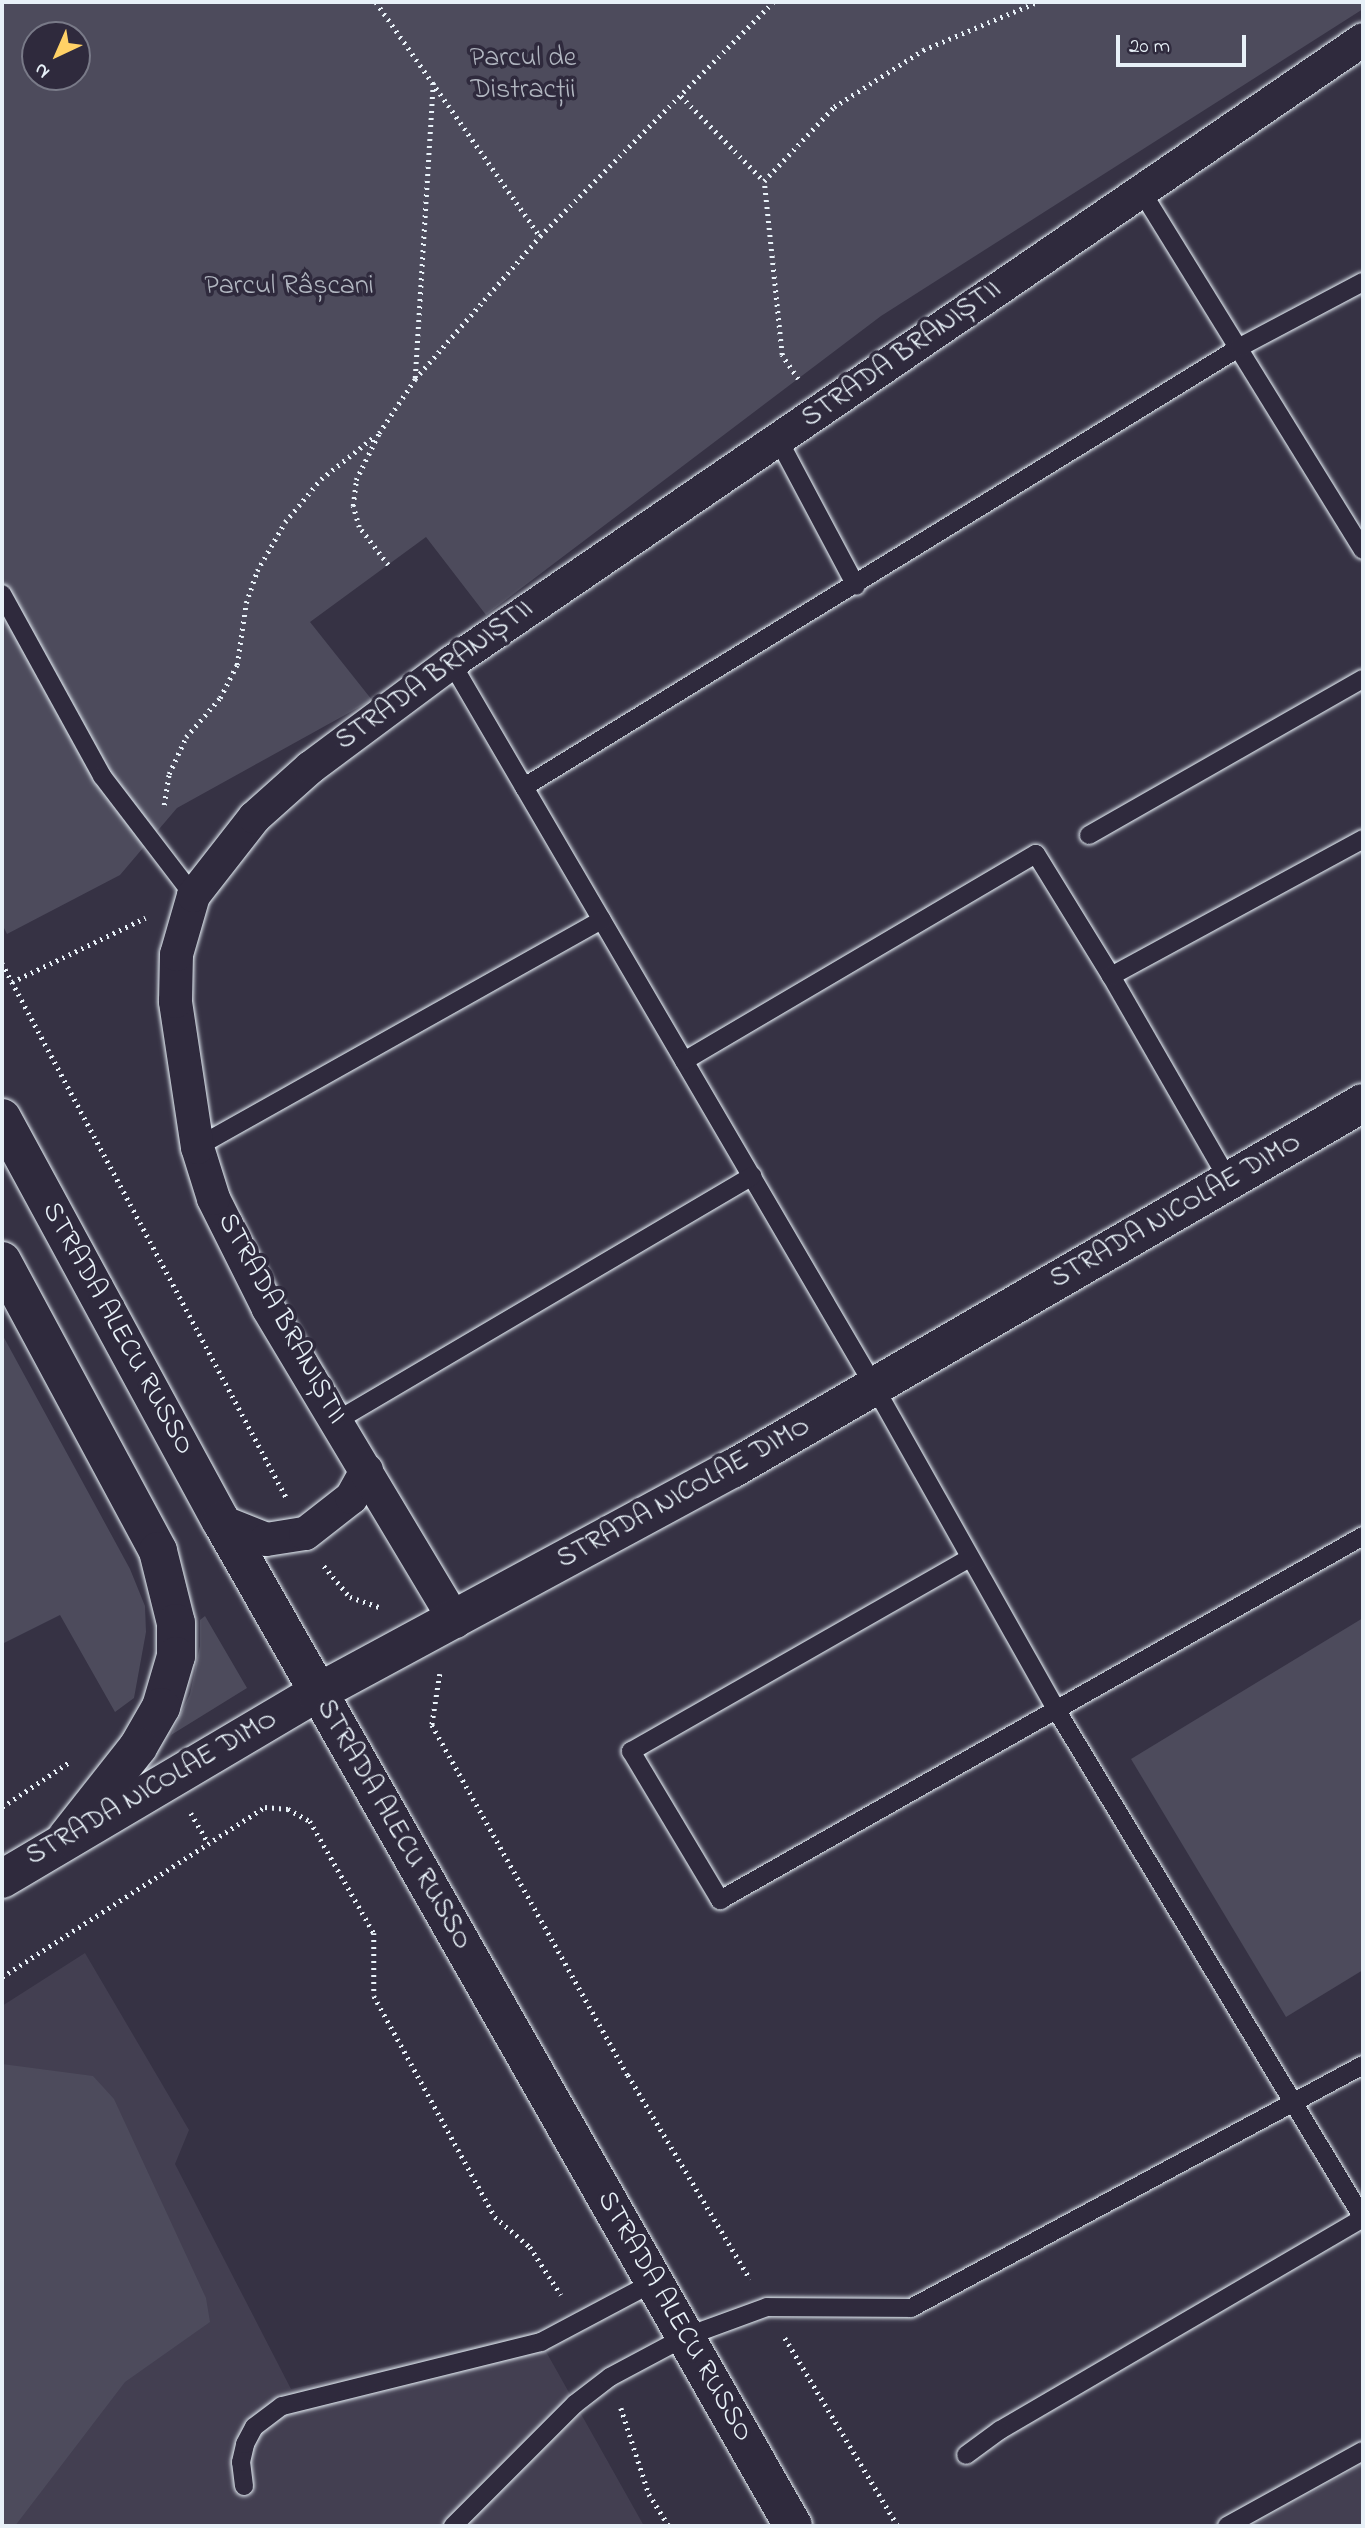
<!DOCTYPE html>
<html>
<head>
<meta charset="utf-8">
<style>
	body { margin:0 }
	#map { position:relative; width:1365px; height:2528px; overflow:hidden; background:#363244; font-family:"Indie Flower",sans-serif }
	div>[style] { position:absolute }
	.built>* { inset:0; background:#433f51 }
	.green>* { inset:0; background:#4d4b5c }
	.path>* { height:4.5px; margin-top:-2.25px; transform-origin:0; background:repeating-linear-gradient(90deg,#e8f1f8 0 2px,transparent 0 7px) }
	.roads { filter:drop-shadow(0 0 2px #e8f1f8) drop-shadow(0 0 2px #e8f1f8) }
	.lane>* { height:18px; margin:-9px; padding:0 9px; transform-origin:9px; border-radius:9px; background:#2f2a3d }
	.street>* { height:33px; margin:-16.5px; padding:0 16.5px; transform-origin:16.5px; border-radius:16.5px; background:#2f2a3d }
	.secondary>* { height:38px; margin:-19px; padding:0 19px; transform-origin:19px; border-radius:19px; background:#2f2a3d }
	.primary>* { height:38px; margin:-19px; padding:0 19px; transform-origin:19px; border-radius:19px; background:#2f2a3d }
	span { translate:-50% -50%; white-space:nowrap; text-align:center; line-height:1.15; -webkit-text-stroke:7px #2f2a3d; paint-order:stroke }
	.park-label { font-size:28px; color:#b2b7c1 }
	.street-label { font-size:28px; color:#e8f1f8 }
	.frame { position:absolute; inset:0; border:4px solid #e8f1f8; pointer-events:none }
	.north { position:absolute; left:21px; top:21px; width:70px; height:70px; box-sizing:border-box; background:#2f2a3d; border:2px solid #797a88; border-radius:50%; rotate:224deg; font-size:19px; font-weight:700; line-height:28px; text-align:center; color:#e8f1f8 }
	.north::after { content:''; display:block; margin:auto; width:24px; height:32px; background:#ffd166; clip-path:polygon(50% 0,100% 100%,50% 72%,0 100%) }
	.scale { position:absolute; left:1116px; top:35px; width:130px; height:32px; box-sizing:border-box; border:4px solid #e8f1f8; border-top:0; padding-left:9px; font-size:21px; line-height:24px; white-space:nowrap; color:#e8f1f8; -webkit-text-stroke:5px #2f2a3d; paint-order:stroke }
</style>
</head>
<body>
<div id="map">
	<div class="built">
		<div style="clip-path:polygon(85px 1953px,189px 2130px,175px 2164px,291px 2389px,535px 2332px,644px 2526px,2px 2526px,2px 2006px)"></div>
		<div style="clip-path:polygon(1363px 2464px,1363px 2526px,1253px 2526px)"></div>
	</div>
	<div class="green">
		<div style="clip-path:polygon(evenodd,2px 2px,1363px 2px,1363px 9px,881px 316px,486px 615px,426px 537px,310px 622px,372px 700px,177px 808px,120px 875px,7px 934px,2px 924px,2px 2px,35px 35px,77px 35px,77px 77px,35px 77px,35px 35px)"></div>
		<div style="clip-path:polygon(2px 1334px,130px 1569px,145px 1606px,146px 1632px,134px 1698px,115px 1712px,60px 1615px,2px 1644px)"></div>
		<div style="clip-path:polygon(205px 1616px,247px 1688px,171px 1735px,190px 1694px,200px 1646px,200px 1620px)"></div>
		<div style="clip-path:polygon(1363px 1618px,1363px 1970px,1286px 2017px,1131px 1759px)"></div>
		<div style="clip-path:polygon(2px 2064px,93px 2076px,114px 2099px,206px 2298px,210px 2322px,125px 2382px,15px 2526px,2px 2526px)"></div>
	</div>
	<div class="path">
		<div style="left:376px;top:2px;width:286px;rotate:55deg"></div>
		<div style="left:681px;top:96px;width:119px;rotate:45.7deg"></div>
		<div style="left:415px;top:378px;width:296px;rotate:-86.5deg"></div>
		<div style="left:798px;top:379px;width:29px;rotate:-124deg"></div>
		<div style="left:782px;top:355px;width:175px;rotate:-95.9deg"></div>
		<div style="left:764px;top:181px;width:102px;rotate:-46.6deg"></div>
		<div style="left:834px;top:107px;width:106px;rotate:-32.6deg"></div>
		<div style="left:923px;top:50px;width:124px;rotate:-22.8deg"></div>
		<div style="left:388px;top:565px;width:48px;rotate:-127.3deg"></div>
		<div style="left:359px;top:527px;width:22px;rotate:-106deg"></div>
		<div style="left:353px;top:506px;width:26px;rotate:-83deg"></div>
		<div style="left:356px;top:480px;width:52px;rotate:-63.9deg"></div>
		<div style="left:379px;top:433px;width:65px;rotate:-56.3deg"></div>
		<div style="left:415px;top:379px;width:190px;rotate:-48.8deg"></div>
		<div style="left:540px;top:236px;width:330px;rotate:-45.1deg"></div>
		<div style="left:164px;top:805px;width:31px;rotate:-81deg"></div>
		<div style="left:169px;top:774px;width:41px;rotate:-65.3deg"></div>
		<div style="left:186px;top:737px;width:52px;rotate:-48.9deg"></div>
		<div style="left:220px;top:698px;width:37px;rotate:-63deg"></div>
		<div style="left:237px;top:665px;width:63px;rotate:-81.7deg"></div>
		<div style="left:246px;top:603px;width:34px;rotate:-71deg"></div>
		<div style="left:257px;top:571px;width:56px;rotate:-60.3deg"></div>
		<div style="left:285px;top:522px;width:56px;rotate:-50.1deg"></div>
		<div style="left:321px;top:479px;width:69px;rotate:-38.5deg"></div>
		<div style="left:2px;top:963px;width:605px;rotate:61.99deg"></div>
		<div style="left:12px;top:982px;width:148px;rotate:-25.7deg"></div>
		<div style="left:324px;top:1566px;width:40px;rotate:50deg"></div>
		<div style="left:350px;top:1597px;width:34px;rotate:19deg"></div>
		<div style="left:440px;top:1674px;width:52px;rotate:98.9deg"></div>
		<div style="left:432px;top:1725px;width:401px;rotate:60.8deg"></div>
		<div style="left:628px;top:2075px;width:238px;rotate:59.1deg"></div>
		<div style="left:2px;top:1807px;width:83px;rotate:-33.7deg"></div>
		<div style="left:191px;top:1813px;width:34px;rotate:60deg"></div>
		<div style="left:2px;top:1977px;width:313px;rotate:-32.9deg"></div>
		<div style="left:265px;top:1807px;width:23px;rotate:5deg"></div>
		<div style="left:288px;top:1809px;width:25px;rotate:29deg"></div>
		<div style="left:310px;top:1821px;width:129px;rotate:60.3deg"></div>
		<div style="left:374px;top:1933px;width:63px;rotate:90deg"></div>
		<div style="left:374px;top:1996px;width:252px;rotate:61.3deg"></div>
		<div style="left:495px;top:2217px;width:46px;rotate:40.6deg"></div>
		<div style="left:530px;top:2247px;width:57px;rotate:57.1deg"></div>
		<div style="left:785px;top:2338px;width:219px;rotate:59deg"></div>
		<div style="left:621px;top:2408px;width:90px;rotate:72deg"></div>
		<div style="left:649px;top:2494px;width:38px;rotate:58deg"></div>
	</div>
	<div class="roads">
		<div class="lane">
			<div style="left:1140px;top:189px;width:424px;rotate:58.3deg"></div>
			<div style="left:779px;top:441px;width:164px;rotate:62deg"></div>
			<div style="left:2px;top:594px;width:208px;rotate:61.2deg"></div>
			<div style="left:102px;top:776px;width:150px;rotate:52.6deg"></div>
			<div style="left:451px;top:662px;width:839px;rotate:59.7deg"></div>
			<div style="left:874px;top:1386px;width:373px;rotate:60.6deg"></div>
			<div style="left:1057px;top:1711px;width:592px;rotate:58.89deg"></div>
			<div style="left:1363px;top:2218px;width:420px;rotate:149.7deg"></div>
			<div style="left:1000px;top:2430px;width:42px;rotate:143.7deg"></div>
			<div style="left:524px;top:787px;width:840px;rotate:-31.57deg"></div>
			<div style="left:1240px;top:347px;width:139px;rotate:-27.9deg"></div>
			<div style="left:1089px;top:835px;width:315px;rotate:-29.7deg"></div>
			<div style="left:684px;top:1061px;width:408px;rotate:-30.5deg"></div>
			<div style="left:1036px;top:854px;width:143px;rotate:58.4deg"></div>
			<div style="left:197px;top:1147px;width:464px;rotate:-29.3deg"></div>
			<div style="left:1229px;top:1181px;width:237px;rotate:-119.9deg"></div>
			<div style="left:1111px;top:976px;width:287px;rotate:-28.5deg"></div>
			<div style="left:338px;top:1420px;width:481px;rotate:-30.5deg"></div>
			<div style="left:968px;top:1559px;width:388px;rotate:150.3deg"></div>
			<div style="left:631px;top:1751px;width:174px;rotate:59.1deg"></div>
			<div style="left:720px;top:1900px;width:739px;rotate:-29.51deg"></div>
			<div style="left:244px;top:2486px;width:24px;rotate:-97deg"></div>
			<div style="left:241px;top:2462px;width:18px;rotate:-77deg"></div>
			<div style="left:245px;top:2444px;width:19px;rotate:-62deg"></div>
			<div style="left:254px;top:2427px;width:35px;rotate:-37deg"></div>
			<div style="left:282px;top:2406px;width:267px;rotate:-13.9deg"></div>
			<div style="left:541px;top:2342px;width:128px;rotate:-28deg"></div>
			<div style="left:453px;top:2526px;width:173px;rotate:-45deg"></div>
			<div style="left:575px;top:2404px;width:44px;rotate:-37.6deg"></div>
			<div style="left:610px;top:2377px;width:85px;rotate:-28.1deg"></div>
			<div style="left:685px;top:2337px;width:87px;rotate:-20.1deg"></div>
			<div style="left:767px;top:2307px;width:144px;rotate:0.4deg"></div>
			<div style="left:911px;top:2308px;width:513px;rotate:-28.26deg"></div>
			<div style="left:1227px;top:2526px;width:155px;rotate:-28.9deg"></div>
		</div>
		<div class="street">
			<div style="left:221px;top:1521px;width:48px;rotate:21.8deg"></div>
			<div style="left:266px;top:1539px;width:39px;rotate:-9deg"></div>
			<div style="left:305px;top:1533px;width:58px;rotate:-38deg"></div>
			<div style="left:351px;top:1497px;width:31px;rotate:-61deg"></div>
			<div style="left:455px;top:1621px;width:365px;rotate:-120.9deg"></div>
			<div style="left:268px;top:1308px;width:123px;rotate:-116.6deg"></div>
			<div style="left:213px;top:1198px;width:53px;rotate:-107.4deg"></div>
			<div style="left:197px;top:1147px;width:148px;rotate:-98.6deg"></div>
			<div style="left:175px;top:1001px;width:47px;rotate:-88.8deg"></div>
			<div style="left:176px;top:954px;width:61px;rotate:-73.9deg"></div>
			<div style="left:193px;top:895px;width:99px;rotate:-52deg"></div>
			<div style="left:254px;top:817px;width:75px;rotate:-41.8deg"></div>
			<div style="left:310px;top:767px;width:176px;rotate:-36.7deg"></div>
			<div style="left:451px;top:662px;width:1104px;rotate:-34.34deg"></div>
		</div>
		<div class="secondary">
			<div style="left:2px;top:1879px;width:366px;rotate:-30.6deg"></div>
			<div style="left:317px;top:1693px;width:472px;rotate:-28.4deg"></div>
			<div style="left:732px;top:1469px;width:729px;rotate:-30.12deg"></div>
		</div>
		<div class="primary">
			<div style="left:2px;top:1118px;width:459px;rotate:61.5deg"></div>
			<div style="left:221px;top:1521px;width:1156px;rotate:60.35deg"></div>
			<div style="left:2px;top:1261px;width:329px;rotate:61.7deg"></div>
			<div style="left:158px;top:1551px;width:74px;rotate:76deg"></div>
			<div style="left:176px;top:1623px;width:33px;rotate:90deg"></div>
			<div style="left:176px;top:1656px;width:53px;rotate:106.4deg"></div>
			<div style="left:161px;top:1707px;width:46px;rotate:119.9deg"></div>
			<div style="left:138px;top:1747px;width:115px;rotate:128.3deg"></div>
		</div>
	</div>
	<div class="park-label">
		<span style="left:523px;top:75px">Parcul de<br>Distracții</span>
		<span style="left:289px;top:287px">Parcul Râșcani</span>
	</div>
	<div class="street-label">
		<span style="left:902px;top:355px;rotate:-35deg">STRADA BRANIȘTII</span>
		<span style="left:435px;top:676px;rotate:-36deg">STRADA BRANIȘTII</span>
		<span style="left:1176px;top:1212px;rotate:-30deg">STRADA NICOLAE DIMO</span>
		<span style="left:281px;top:1319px;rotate:61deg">STRADA BRANIȘTII</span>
		<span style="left:117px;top:1329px;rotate:61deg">STRADA ALECU RUSSO</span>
		<span style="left:684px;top:1494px;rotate:-29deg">STRADA NICOLAE DIMO</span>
		<span style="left:152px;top:1789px;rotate:-30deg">STRADA NICOLAE DIMO</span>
		<span style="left:393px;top:1825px;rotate:60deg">STRADA ALECU RUSSO</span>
		<span style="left:674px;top:2317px;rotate:60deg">STRADA ALECU RUSSO</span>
	</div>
	<div class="frame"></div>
	<div class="north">N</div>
	<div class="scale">20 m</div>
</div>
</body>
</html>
